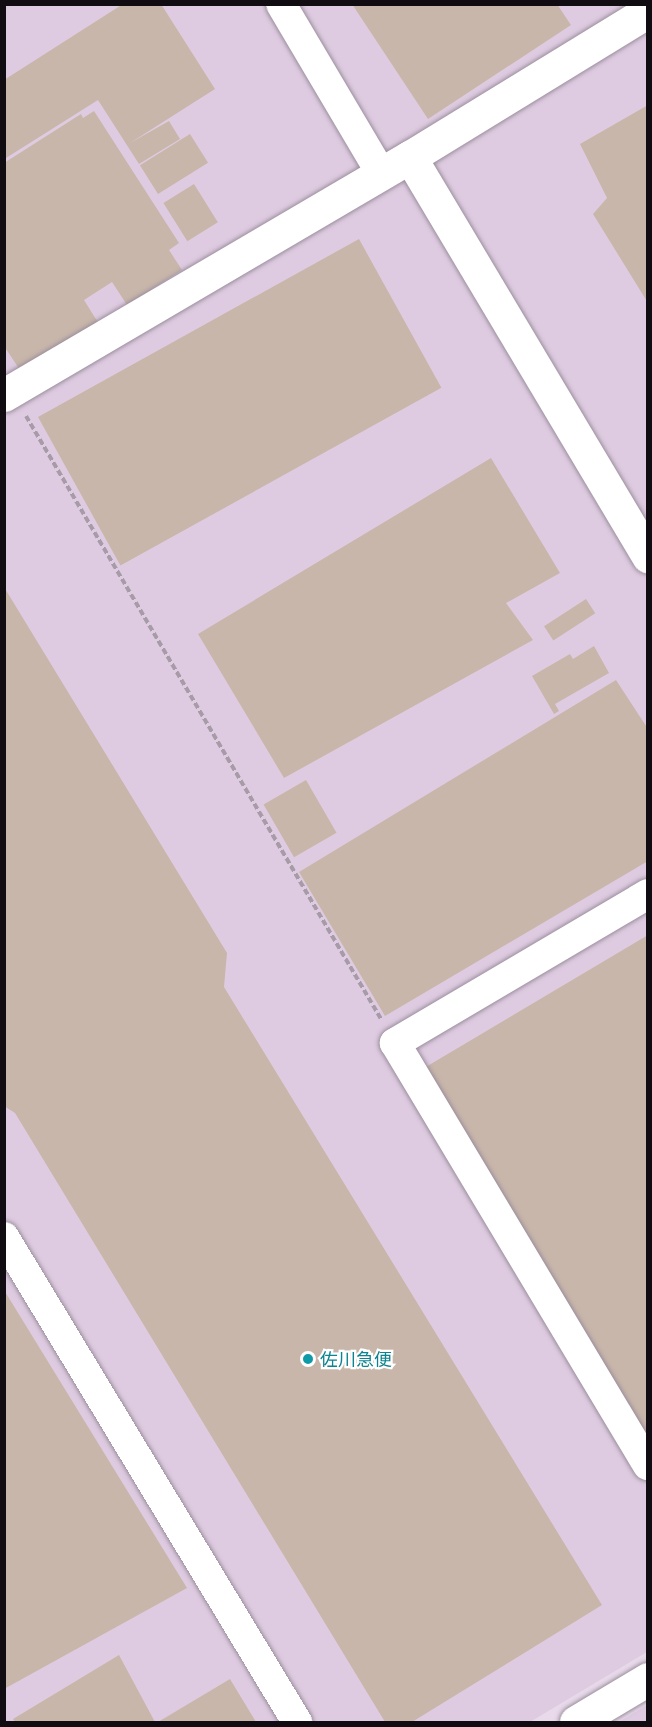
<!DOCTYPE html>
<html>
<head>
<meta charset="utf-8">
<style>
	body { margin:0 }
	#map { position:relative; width:652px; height:1727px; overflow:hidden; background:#e8daea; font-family:Lato,"Noto Sans JP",sans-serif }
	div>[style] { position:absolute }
	.built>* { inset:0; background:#decbe1 }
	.building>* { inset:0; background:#c8b6aa; transform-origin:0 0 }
	.path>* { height:4px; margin-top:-2px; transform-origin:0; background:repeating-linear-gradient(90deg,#a69ba7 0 6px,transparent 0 9px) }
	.roads { filter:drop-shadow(0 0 2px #9b8e9d) drop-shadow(0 0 2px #9b8e9d) }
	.street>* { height:30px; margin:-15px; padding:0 15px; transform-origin:15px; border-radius:15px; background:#fff }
	.secondary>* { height:33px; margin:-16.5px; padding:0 16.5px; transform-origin:16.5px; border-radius:16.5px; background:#fff }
	.dots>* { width:16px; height:16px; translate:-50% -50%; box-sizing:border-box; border:3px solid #fff; border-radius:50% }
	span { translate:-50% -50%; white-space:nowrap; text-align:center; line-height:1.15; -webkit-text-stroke:4.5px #fff; paint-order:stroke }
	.culture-label { font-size:18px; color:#0d838f }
	.left { translate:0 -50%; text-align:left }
	.frame { position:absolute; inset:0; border:6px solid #100c11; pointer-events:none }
</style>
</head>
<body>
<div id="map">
	<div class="built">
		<div style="clip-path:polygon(5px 5px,647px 5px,647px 1652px,530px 1722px,5px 1722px)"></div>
		<div style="clip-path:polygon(647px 1705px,647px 1722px,619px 1722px)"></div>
	</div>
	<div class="building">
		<div style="clip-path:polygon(123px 4px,161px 4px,215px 89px,130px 143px,169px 121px,180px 139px,139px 164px,98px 100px,6px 158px,4px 80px)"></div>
		<div style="clip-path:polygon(352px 4px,557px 4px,571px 25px,428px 119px)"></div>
		<div style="clip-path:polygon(648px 105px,648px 303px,593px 214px,607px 198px,580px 144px)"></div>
		<div style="clip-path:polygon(94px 111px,179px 243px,169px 250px,182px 270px,127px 305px,112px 282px,84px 300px,99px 324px,22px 373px,4px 346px,4px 163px,81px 114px,83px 118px)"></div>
		<div style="left:190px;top:134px;width:34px;height:59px;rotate:58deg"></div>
		<div style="left:194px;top:184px;width:45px;height:36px;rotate:58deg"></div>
		<div style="left:359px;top:239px;width:170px;height:367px;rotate:61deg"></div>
		<div style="clip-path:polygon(491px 458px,560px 573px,506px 603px,533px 640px,284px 778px,198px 634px)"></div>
		<div style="clip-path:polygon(4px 587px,227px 953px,224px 987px,602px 1605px,412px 1722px,385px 1722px,15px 1113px,4px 1106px)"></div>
		<div style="left:586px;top:599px;width:17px;height:50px;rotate:57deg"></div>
		<div style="clip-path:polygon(594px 646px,609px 673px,555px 704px,559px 711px,554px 714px,532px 676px,570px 654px,573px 659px)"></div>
		<div style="clip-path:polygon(616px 680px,648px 729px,648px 861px,385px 1016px,299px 872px)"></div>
		<div style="left:306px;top:780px;width:61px;height:49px;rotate:60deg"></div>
		<div style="clip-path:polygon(648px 935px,648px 1451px,419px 1071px)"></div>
		<div style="clip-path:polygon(4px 1290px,187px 1588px,4px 1689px)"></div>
		<div style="clip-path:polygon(119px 1655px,155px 1722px,15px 1722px,13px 1719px)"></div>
		<div style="clip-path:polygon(230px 1679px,256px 1722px,158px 1722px)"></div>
	</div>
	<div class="path">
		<div style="left:26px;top:416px;width:700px;rotate:59.51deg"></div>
	</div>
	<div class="roads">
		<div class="street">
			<div style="left:281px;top:4px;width:196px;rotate:59.4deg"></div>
			<div style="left:648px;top:894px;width:294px;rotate:149.5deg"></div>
			<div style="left:395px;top:1043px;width:492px;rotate:59.1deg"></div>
			<div style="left:4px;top:1237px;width:567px;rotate:58.86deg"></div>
		</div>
		<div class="secondary">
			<div style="left:410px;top:157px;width:465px;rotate:59.2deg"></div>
			<div style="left:4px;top:395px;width:471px;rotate:-30.4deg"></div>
			<div style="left:410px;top:157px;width:279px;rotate:-31.5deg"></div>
			<div style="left:576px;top:1722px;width:84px;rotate:-30.8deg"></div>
		</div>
	</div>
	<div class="dots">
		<div style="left:308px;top:1359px;background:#0f9aa8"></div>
	</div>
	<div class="culture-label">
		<span class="left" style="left:320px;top:1359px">佐川急便</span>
	</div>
	<div class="frame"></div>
</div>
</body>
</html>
